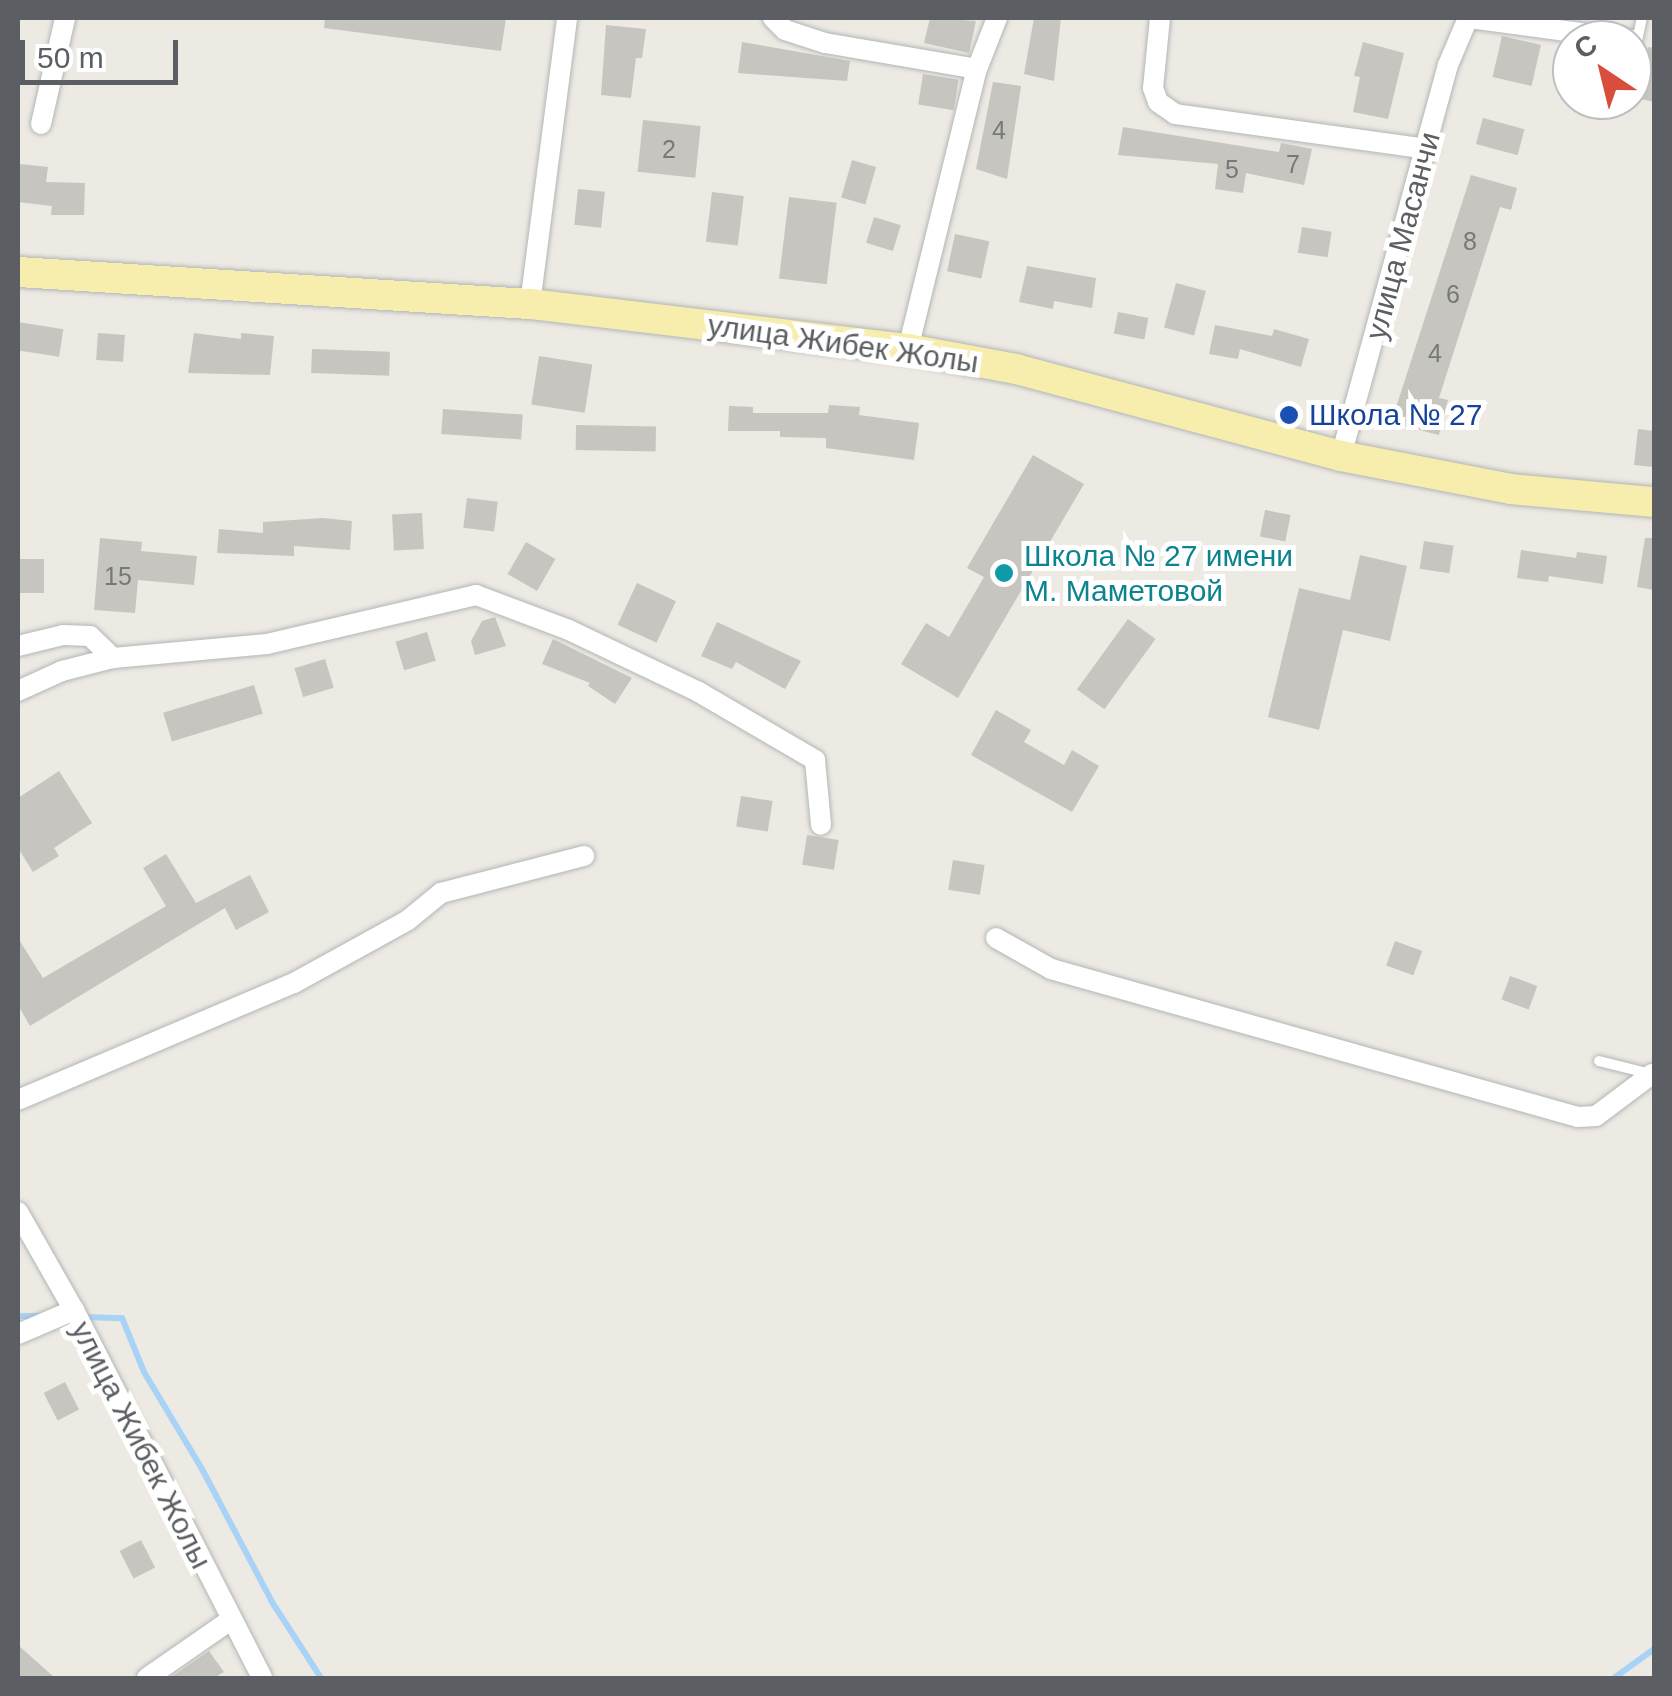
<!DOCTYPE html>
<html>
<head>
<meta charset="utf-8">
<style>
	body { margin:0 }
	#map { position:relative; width:1672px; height:1696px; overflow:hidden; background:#eceae2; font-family:Helvetica,sans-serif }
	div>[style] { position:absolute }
	.stream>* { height:6px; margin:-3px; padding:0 3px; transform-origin:3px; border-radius:3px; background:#a8d2f6 }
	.building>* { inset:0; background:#c7c5c0; transform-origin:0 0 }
	.roads { filter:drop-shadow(0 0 2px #b3b5b9) drop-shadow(0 0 2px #b3b5b9) }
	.service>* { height:10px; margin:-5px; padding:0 5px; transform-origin:5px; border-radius:5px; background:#fff }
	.minor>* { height:20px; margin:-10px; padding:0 10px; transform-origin:10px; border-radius:10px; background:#fff }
	.primary>* { height:30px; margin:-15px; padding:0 15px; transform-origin:15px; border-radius:15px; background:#f7edad }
	.dots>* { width:28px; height:28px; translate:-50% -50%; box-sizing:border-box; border:5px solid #fff; border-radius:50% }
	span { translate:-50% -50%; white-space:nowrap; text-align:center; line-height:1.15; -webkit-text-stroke:10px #fff; paint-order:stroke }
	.number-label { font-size:25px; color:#76787a }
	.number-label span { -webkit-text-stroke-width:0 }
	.street-label { font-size:30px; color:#5b5e62 }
	.transit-label { font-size:30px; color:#164399 }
	.left { translate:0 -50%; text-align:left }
	.culture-label { font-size:30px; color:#0d838f }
	.frame { position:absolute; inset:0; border:20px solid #5b5e62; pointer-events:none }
	.north { position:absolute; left:1552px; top:20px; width:100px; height:100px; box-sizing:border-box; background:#fff; border:2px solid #bdbfc0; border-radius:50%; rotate:325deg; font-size:28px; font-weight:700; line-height:40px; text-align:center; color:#5b5e62 }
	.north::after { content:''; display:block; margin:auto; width:35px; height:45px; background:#d84d3c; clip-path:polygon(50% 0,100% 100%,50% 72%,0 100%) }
	.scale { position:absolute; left:20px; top:40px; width:158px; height:45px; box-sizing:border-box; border:5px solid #5b5e62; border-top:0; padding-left:12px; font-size:30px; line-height:35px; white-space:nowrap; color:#5b5e62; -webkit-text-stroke:8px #fff; paint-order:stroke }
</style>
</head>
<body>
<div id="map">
	<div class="stream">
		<div style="left:18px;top:1316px;width:23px"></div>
		<div style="left:84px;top:1317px;width:38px;rotate:2deg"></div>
		<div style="left:122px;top:1318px;width:58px;rotate:67.8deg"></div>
		<div style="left:144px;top:1372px;width:113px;rotate:59.1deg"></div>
		<div style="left:202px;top:1469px;width:150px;rotate:62.2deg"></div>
		<div style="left:272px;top:1602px;width:90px;rotate:57.2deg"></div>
		<div style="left:1614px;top:1678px;width:49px;rotate:-35.9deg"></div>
	</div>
	<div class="building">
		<div style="clip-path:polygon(325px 18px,506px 18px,501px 51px,324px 28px)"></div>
		<div style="clip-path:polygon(930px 18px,976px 21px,969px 53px,924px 43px)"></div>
		<div style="clip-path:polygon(1034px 18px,1061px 18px,1054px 81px,1024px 74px)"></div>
		<div style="clip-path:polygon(606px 25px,646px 29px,642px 58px,636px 58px,631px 98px,601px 95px)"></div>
		<div style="left:1502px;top:36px;width:40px;height:42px;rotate:13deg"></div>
		<div style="clip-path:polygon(742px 42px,850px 61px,847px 81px,738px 73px)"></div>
		<div style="clip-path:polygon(1363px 42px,1404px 53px,1388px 119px,1353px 112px,1360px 77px,1354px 76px)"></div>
		<div style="clip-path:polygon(1648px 47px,1654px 48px,1654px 102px,1636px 98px)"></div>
		<div style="left:923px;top:74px;width:36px;height:31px;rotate:9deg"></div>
		<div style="clip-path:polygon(993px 82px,1021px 86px,1007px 179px,976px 169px)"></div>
		<div style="left:1483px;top:118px;width:43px;height:27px;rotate:15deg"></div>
		<div style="left:643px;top:120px;width:58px;height:52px;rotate:6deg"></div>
		<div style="clip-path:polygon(1123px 127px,1279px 152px,1281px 143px,1312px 149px,1304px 185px,1246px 173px,1243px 193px,1215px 189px,1218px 164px,1118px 155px)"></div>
		<div style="left:852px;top:160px;width:25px;height:39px;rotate:16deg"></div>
		<div style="clip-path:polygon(20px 164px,48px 167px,46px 182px,85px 183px,84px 215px,51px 215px,52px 206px,18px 202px)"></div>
		<div style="clip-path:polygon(1471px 175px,1517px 188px,1511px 210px,1500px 207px,1439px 398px,1448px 400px,1439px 435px,1391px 423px)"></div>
		<div style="left:578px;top:189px;width:27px;height:36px;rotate:6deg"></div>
		<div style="left:712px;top:192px;width:32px;height:50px;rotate:7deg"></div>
		<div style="left:789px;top:197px;width:48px;height:82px;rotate:7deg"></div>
		<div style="left:874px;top:217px;width:28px;height:27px;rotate:17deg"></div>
		<div style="left:1302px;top:227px;width:30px;height:26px;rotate:9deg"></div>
		<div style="left:955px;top:234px;width:35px;height:38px;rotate:12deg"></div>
		<div style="clip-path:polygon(1027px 266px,1096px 278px,1092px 308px,1054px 301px,1053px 309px,1019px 302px)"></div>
		<div style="left:1176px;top:283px;width:31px;height:46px;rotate:15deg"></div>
		<div style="left:1118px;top:312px;width:31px;height:22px;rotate:11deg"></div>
		<div style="left:18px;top:322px;width:46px;height:28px;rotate:9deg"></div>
		<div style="clip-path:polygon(1215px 325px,1272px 336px,1274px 329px,1309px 339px,1301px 367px,1240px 349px,1238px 359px,1209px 354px)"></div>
		<div style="left:98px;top:333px;width:27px;height:27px;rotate:4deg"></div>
		<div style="clip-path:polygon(194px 333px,241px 339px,241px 333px,274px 336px,270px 375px,188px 373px)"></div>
		<div style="left:312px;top:349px;width:78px;height:24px;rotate:2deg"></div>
		<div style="left:539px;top:356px;width:54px;height:49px;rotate:9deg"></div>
		<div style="clip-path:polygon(829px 405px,860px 407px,859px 415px,919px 423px,914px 460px,826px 448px,826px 438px,780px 437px,780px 431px,728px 431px,729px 406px,753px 407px,753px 413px,828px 413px)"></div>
		<div style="left:443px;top:409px;width:80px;height:25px;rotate:4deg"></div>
		<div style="left:576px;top:425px;width:80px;height:25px;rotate:1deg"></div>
		<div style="clip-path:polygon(1638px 429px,1654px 431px,1654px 467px,1634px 465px)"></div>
		<div style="clip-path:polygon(1033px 455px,1084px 484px,958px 698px,901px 664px,926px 623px,949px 637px,984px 577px,967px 568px)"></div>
		<div style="left:467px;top:498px;width:31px;height:30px;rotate:7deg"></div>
		<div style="left:1265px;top:510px;width:26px;height:27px;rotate:11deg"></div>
		<div style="left:422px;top:513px;width:36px;height:30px;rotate:87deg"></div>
		<div style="clip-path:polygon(323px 518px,352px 521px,350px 550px,294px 546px,294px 556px,217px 553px,219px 529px,263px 533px,263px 522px)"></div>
		<div style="clip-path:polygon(100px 538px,142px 542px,141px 551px,197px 556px,194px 585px,138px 580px,135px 613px,94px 610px)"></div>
		<div style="clip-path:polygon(1645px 538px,1654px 538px,1654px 590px,1637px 587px)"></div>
		<div style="left:1424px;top:541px;width:30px;height:28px;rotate:9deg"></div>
		<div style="left:526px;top:542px;width:34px;height:37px;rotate:30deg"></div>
		<div style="clip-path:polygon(1521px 550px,1576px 558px,1577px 552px,1607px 556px,1603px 584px,1549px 576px,1548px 582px,1517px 578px)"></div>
		<div style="clip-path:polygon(1360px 555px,1407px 566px,1390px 641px,1343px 630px,1319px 730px,1268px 717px,1299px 588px,1350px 600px)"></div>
		<div style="left:18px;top:559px;width:26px;height:34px"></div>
		<div style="left:637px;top:583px;width:43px;height:46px;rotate:25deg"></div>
		<div style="clip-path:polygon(495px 617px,506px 646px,475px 655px,471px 641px,482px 621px)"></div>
		<div style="left:1128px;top:619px;width:34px;height:87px;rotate:36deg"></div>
		<div style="clip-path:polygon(717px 622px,801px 661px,785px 689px,736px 662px,732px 669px,701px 656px)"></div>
		<div style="left:427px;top:632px;width:30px;height:33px;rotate:73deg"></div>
		<div style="clip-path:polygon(553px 639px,632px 678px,615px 704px,588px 686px,590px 683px,542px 664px)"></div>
		<div style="left:325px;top:659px;width:30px;height:32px;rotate:73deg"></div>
		<div style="left:254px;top:685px;width:30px;height:95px;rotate:73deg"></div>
		<div style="clip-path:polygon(996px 710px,1031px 730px,1024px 742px,1064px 765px,1072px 750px,1099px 766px,1072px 812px,971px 755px)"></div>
		<div style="clip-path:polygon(59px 771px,92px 823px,54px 848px,59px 856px,33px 872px,18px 848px,18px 798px)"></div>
		<div style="left:741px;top:796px;width:32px;height:31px;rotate:9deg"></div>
		<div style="left:807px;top:835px;width:32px;height:30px;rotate:9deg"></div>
		<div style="clip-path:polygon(166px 854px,196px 903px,250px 875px,269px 912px,236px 930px,225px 908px,30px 1026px,18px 1005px,18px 938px,43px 978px,166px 906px,143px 868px)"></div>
		<div style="left:953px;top:860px;width:32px;height:30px;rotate:9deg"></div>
		<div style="left:1395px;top:941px;width:29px;height:26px;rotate:20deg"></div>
		<div style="left:1510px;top:976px;width:29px;height:25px;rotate:20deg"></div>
		<div style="left:65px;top:1382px;width:31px;height:24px;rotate:63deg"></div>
		<div style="left:141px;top:1540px;width:31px;height:24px;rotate:63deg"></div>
		<div style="clip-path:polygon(18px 1645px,55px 1678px,18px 1678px)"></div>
		<div style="clip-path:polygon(209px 1651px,224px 1672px,214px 1678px,170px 1678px)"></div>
	</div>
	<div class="roads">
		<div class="service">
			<div style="left:1637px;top:41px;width:24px;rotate:-78deg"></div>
			<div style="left:1599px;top:1061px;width:54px;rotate:14deg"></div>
		</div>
		<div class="minor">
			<div style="left:773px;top:18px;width:17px;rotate:45deg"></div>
			<div style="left:785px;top:30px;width:42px;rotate:18deg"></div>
			<div style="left:825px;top:43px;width:154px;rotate:9.7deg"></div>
			<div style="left:1160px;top:18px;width:70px;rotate:95.7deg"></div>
			<div style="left:1153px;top:88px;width:15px;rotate:70deg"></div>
			<div style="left:1158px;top:102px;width:21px;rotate:35deg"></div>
			<div style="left:1175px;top:114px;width:255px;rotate:7.9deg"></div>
			<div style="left:1470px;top:18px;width:163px;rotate:7.7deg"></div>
			<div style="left:41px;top:124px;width:109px;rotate:-77.2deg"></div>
			<div style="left:530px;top:304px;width:288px;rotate:-82.6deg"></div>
			<div style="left:908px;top:349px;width:288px;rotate:-76.2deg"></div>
			<div style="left:977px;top:69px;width:55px;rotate:-68.6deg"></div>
			<div style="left:1341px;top:456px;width:405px;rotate:-74.7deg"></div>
			<div style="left:1448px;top:65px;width:51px;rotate:-66.9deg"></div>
			<div style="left:18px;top:646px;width:46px;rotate:-13.7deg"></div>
			<div style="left:63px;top:635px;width:27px;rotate:2deg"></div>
			<div style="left:90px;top:636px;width:32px;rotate:44deg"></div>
			<div style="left:18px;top:691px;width:48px;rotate:-24.4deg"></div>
			<div style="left:62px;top:671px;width:53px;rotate:-14.3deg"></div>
			<div style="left:113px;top:658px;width:155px;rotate:-5.2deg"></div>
			<div style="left:267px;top:644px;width:215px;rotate:-13.2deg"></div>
			<div style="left:476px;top:595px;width:99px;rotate:20.6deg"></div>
			<div style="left:569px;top:630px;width:142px;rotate:25.5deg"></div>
			<div style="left:697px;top:691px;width:137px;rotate:30.3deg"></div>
			<div style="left:815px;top:760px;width:65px;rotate:84.7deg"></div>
			<div style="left:996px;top:938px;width:63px;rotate:29.4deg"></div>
			<div style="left:1051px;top:969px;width:547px;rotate:15.69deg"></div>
			<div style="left:1578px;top:1117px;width:18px;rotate:-3deg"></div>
			<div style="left:1596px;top:1116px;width:70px;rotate:-36.9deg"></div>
			<div style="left:18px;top:1100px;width:300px;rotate:-23deg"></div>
			<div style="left:294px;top:983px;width:130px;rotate:-28.9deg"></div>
			<div style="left:408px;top:920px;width:43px;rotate:-39.3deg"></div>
			<div style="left:441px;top:893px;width:148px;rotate:-14.5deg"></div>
			<div style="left:18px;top:1212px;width:113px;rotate:60.3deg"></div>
			<div style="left:74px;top:1310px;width:413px;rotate:62.9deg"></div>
			<div style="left:18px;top:1334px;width:61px;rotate:-23.2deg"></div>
			<div style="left:147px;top:1678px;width:100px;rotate:-34.8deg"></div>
		</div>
		<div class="primary">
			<div style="left:18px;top:272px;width:513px;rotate:3.58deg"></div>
			<div style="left:530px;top:304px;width:381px;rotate:6.8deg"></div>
			<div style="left:908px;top:349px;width:110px;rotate:10.5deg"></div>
			<div style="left:1016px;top:369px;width:336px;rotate:15deg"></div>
			<div style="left:1341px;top:456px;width:172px;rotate:11deg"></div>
			<div style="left:1510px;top:489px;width:145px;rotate:5.2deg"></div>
		</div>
	</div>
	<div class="dots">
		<div style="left:1289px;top:415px;background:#1a4fb4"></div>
		<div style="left:1004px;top:573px;background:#0f9aa8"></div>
	</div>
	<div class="number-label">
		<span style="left:999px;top:130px">4</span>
		<span style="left:669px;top:149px">2</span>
		<span style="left:1293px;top:164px">7</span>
		<span style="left:1232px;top:169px">5</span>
		<span style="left:1470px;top:241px">8</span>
		<span style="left:1453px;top:294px">6</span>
		<span style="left:1435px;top:353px">4</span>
		<span style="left:118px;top:576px">15</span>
	</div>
	<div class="street-label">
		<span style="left:1403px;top:236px;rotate:-75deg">улица Масанчи</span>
		<span style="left:843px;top:344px;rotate:8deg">улица Жибек Жолы</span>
		<span style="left:141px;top:1445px;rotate:63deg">улица Жибек Жолы</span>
	</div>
	<div class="transit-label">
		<span class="left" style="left:1309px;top:415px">Школа № 27</span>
	</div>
	<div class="culture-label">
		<span class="left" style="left:1024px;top:573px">Школа № 27 имени<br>М. Маметовой</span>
	</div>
	<div class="frame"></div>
	<div class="north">С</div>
	<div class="scale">50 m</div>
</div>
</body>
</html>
